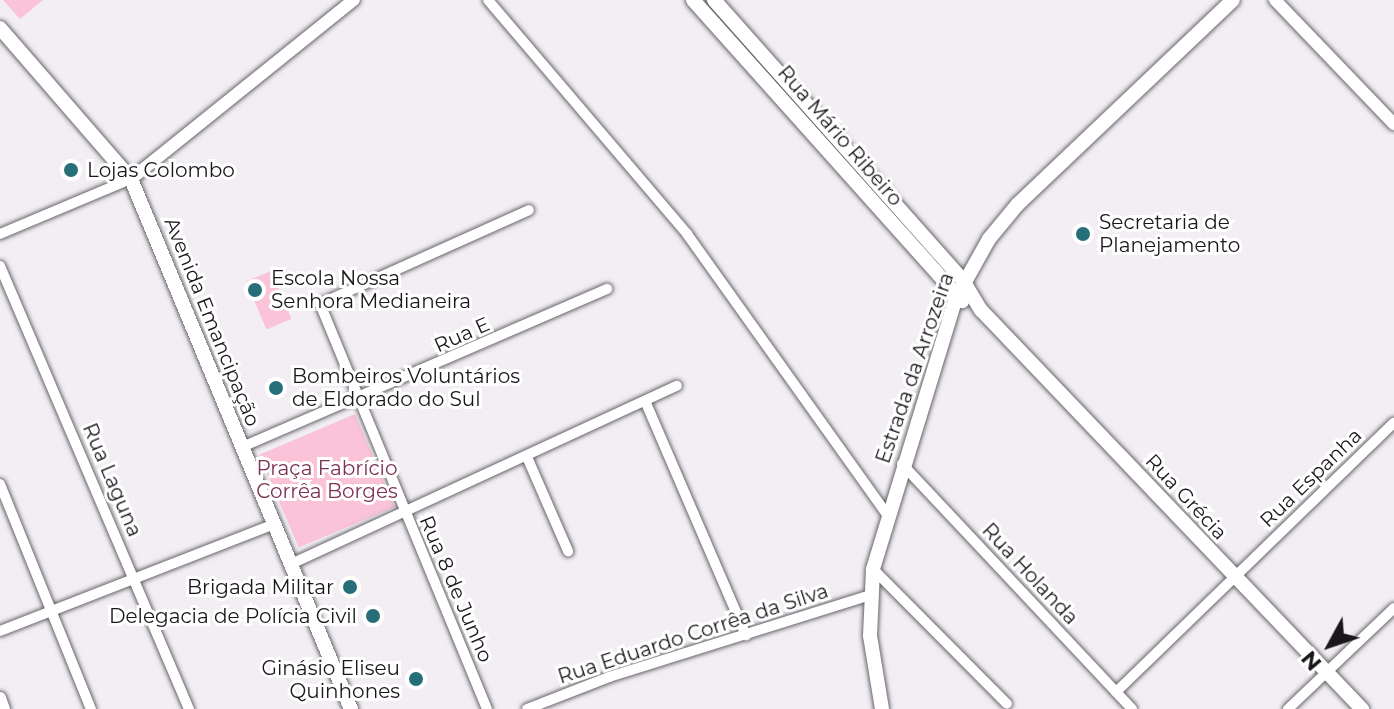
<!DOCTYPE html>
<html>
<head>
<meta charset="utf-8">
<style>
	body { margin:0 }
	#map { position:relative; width:1394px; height:709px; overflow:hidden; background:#f2eef4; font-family:Montserrat,sans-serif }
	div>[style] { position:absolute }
	.green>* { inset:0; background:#fac3d7; transform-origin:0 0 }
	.roads { filter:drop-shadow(0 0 2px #68656b) drop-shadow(0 0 2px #68656b) }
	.minor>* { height:10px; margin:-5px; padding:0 5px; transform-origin:5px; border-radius:5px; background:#fff }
	.tertiary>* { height:12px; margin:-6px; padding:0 6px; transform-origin:6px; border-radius:6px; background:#fff }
	.secondary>* { height:14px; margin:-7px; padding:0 7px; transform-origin:7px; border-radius:7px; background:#fff }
	.dots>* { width:22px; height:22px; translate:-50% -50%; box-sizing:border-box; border:4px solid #fff; border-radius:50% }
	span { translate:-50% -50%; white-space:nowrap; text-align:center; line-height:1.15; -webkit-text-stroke:6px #fff; paint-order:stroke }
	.street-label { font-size:20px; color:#191719 }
	.poi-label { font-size:20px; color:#191719 }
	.left { translate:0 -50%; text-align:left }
	.right { translate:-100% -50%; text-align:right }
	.park-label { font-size:20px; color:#7c3253 }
	.north { position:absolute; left:1290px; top:605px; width:80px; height:80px; -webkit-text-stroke:6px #fff; paint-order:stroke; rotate:230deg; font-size:22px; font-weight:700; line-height:32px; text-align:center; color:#191719 }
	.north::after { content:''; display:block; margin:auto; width:28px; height:36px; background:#191719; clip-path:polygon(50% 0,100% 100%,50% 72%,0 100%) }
</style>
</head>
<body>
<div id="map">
	<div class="green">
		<div style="clip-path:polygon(3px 0,43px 0,20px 19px)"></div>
		<div style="left:271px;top:271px;width:52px;height:27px;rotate:67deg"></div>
		<div style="left:355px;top:414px;width:101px;height:104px;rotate:67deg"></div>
	</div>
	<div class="roads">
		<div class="minor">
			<div style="left:488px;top:0;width:307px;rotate:49.6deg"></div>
			<div style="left:687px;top:234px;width:343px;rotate:54.5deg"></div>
			<div style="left:0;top:234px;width:142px;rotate:-22.8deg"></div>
			<div style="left:0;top:266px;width:482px;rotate:66.9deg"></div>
			<div style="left:646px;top:403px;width:253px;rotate:66.7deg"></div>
			<div style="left:242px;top:447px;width:398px;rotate:-23.4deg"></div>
			<div style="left:527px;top:457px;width:103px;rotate:66.4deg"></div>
			<div style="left:902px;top:464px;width:336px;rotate:46.8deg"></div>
			<div style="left:0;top:484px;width:243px;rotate:68deg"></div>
			<div style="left:291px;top:564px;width:425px;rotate:-24.8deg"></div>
			<div style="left:873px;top:569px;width:190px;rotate:45.2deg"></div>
			<div style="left:0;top:631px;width:294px;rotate:-21.3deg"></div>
			<div style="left:1116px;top:692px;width:387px;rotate:-44.1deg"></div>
			<div style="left:487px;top:709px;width:438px;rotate:-112.4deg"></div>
			<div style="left:320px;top:304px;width:229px;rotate:-24.2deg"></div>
			<div style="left:527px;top:709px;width:88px;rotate:-21.3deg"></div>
			<div style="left:609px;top:677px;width:275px;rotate:-17.4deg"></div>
			<div style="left:1288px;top:709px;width:146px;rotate:-43.6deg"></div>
		</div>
		<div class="tertiary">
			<div style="left:1275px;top:0;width:172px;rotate:46.2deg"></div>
			<div style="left:131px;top:179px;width:286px;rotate:-38.8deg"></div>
			<div style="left:0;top:698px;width:12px;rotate:70deg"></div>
		</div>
		<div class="secondary">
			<div style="left:693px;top:0;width:404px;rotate:48.2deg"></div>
			<div style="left:714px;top:0;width:377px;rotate:48.4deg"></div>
			<div style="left:964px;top:282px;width:33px;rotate:59deg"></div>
			<div style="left:981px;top:310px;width:552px;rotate:46.32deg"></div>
			<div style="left:0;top:28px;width:200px;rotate:49.1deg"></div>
			<div style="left:131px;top:179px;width:574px;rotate:67.46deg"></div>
			<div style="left:882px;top:709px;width:74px;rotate:-99.3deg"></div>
			<div style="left:870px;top:636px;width:67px;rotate:-87.4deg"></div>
			<div style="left:873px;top:569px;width:283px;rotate:-73deg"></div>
			<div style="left:956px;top:298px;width:68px;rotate:-60.8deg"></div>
			<div style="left:989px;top:239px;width:45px;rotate:-50.4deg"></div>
			<div style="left:1018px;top:204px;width:296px;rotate:-43.5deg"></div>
		</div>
	</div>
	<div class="dots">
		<div style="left:71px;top:170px;background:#266f78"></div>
		<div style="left:1083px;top:234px;background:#266f78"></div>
		<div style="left:255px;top:290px;background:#266f78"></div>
		<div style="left:276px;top:388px;background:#266f78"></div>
		<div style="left:350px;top:587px;background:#266f78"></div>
		<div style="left:373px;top:616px;background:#266f78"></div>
		<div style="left:416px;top:679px;background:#266f78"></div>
	</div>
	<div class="street-label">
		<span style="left:840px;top:136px;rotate:49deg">Rua Mário Ribeiro</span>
		<span style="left:212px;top:322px;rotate:68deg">Avenida Emancipação</span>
		<span style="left:462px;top:335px;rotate:-24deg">Rua E</span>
		<span style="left:915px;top:368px;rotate:-71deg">Estrada da Arrozeira</span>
		<span style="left:1311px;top:478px;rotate:-44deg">Rua Espanha</span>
		<span style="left:112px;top:480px;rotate:67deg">Rua Laguna</span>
		<span style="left:1186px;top:497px;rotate:47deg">Rua Grécia</span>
		<span style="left:1030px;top:574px;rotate:47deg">Rua Holanda</span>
		<span style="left:456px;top:589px;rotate:67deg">Rua 8 de Junho</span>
		<span style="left:693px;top:634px;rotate:-18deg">Rua Eduardo Corrêa da Silva</span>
	</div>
	<div class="poi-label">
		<span class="left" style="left:87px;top:170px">Lojas Colombo</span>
		<span class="left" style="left:1099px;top:234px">Secretaria de<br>Planejamento</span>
		<span class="left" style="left:271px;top:290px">Escola Nossa<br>Senhora Medianeira</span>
		<span class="left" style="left:292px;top:388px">Bombeiros Voluntários<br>de Eldorado do Sul</span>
		<span class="right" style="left:334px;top:587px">Brigada Militar</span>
		<span class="right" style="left:357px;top:616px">Delegacia de Polícia Civil</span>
		<span class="right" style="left:400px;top:680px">Ginásio Eliseu<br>Quinhones</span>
	</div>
	<div class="park-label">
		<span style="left:327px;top:480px">Praça Fabrício<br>Corrêa Borges</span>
	</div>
	<div class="north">N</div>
</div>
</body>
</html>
